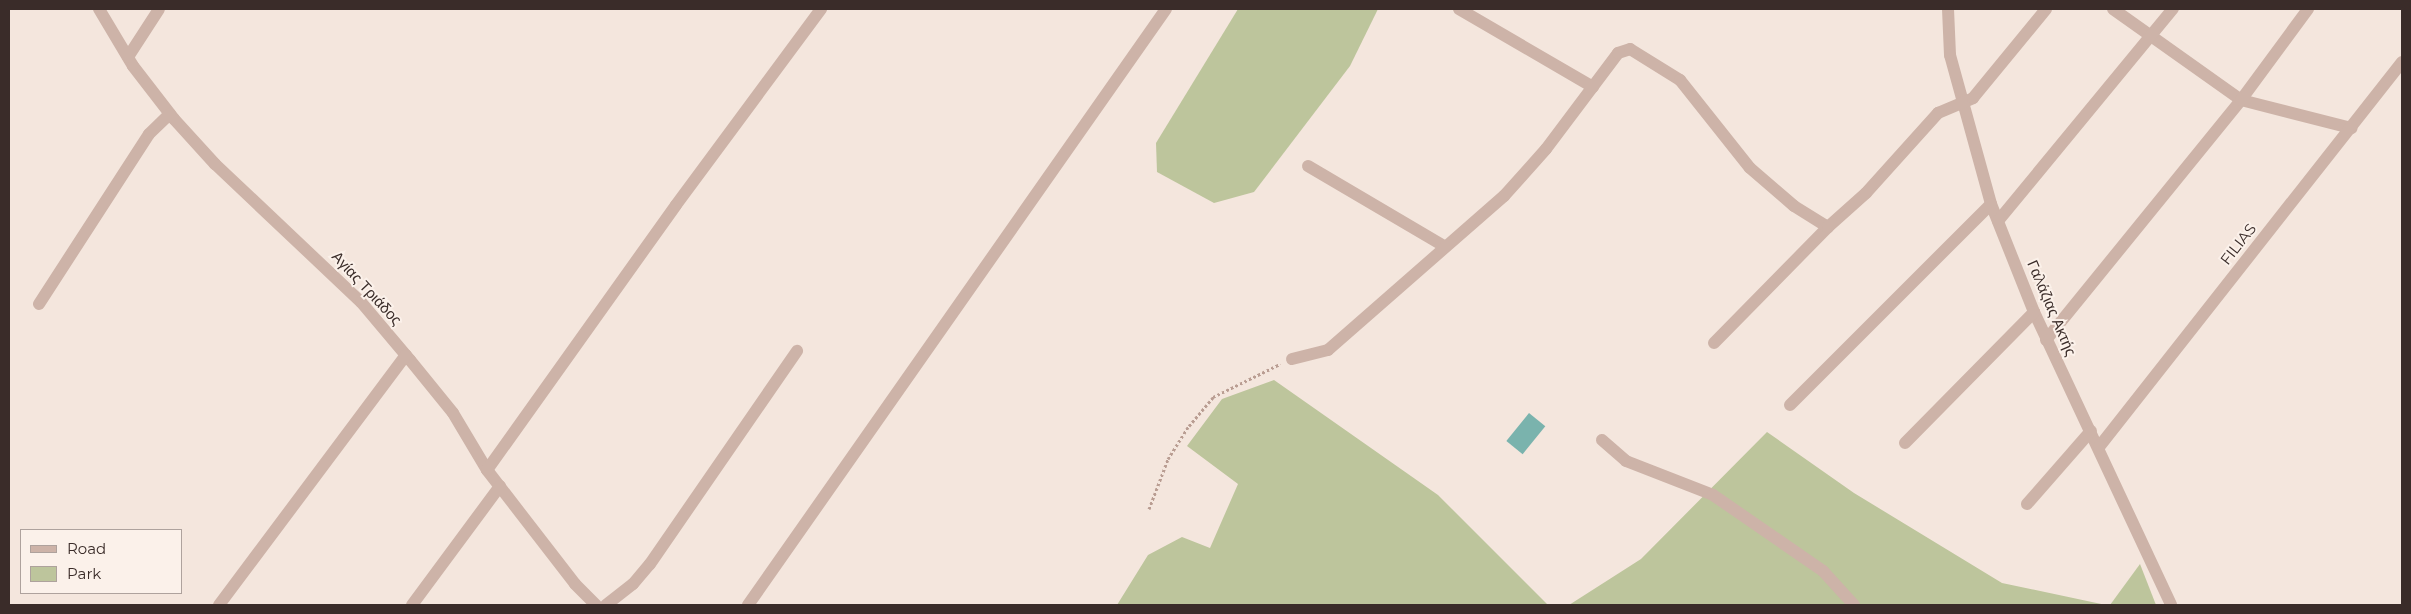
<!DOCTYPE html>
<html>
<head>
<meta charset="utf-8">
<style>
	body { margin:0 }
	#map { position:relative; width:2411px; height:614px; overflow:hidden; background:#f4e6dd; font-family:Montserrat,sans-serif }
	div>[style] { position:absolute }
	.green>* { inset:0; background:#bdc59c }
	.water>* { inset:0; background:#7ab3ad; transform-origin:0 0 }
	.path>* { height:3px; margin-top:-1.5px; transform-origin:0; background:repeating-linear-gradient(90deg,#b99d92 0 2.5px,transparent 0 5px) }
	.minor>* { height:12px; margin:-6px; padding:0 6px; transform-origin:6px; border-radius:6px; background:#cdb3a8 }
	span { translate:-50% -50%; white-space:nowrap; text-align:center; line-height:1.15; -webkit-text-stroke:4px #fbf1ea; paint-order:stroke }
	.street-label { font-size:15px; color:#3a2c29 }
	.frame { position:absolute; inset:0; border:10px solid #3a2c29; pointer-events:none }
	.legend { position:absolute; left:20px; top:529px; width:162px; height:65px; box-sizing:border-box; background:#fbf1ea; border:1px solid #aea29d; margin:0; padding:6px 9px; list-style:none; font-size:15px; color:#3a2c29 }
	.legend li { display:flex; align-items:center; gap:10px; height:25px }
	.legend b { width:25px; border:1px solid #aea29d }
</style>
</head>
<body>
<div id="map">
	<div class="green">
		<div style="clip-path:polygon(1238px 9px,1378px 9px,1350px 66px,1254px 192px,1214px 203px,1157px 172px,1156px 143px)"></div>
		<div style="clip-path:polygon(1274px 380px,1438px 495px,1548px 605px,1117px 605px,1148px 555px,1182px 537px,1210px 548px,1238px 484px,1187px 446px,1222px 399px)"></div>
		<div style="clip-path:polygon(1767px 432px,1854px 493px,2002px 583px,2106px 605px,1569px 605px,1641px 559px)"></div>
		<div style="clip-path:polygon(2140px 564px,2156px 605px,2110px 605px)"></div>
	</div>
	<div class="water">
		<div style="left:1529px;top:413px;width:21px;height:36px;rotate:39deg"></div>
	</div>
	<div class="path">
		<div style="left:1149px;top:509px;width:53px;rotate:-69.2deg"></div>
		<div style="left:1168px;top:459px;width:39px;rotate:-58deg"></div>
		<div style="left:1189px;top:426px;width:38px;rotate:-50deg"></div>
		<div style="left:1213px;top:397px;width:75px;rotate:-26.2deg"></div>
	</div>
	<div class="minor">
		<div style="left:99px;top:9px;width:66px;rotate:59.2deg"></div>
		<div style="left:133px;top:66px;width:67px;rotate:52.3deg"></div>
		<div style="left:174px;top:119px;width:61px;rotate:47.7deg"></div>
		<div style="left:215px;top:164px;width:201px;rotate:43.4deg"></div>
		<div style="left:361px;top:302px;width:76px;rotate:49.8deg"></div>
		<div style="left:410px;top:360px;width:68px;rotate:50.9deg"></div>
		<div style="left:453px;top:413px;width:66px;rotate:59.2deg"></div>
		<div style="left:487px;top:470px;width:144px;rotate:52.3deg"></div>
		<div style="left:575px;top:584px;width:30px;rotate:45deg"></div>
		<div style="left:1459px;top:9px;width:155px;rotate:30.2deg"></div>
		<div style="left:1948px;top:9px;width:46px;rotate:87.5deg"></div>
		<div style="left:1950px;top:55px;width:155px;rotate:74.6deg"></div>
		<div style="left:1991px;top:204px;width:116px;rotate:68.3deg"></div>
		<div style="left:2034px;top:312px;width:323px;rotate:64.9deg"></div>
		<div style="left:2113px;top:9px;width:157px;rotate:35.4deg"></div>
		<div style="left:2241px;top:100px;width:114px;rotate:14.3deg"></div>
		<div style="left:128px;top:57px;width:57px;rotate:-57.1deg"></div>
		<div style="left:1308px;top:166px;width:158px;rotate:30.5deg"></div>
		<div style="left:1998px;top:221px;width:275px;rotate:-50.5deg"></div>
		<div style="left:39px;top:304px;width:202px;rotate:-57.1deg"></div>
		<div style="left:149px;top:134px;width:29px;rotate:-44deg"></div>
		<div style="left:2046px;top:340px;width:309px;rotate:-50.9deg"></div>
		<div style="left:2241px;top:100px;width:113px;rotate:-53.6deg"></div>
		<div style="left:1714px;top:343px;width:163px;rotate:-45.5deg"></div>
		<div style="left:1292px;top:359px;width:37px;rotate:-14deg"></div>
		<div style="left:1328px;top:350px;width:234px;rotate:-41.2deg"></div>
		<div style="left:1504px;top:196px;width:63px;rotate:-48.2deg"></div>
		<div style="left:1546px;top:149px;width:120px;rotate:-53.1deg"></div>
		<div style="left:1618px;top:53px;width:13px;rotate:-18deg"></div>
		<div style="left:1630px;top:49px;width:59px;rotate:31.8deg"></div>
		<div style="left:1680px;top:80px;width:112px;rotate:51.5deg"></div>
		<div style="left:1750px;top:168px;width:58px;rotate:40.8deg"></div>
		<div style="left:1794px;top:206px;width:40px;rotate:32deg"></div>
		<div style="left:1828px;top:227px;width:51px;rotate:-41.8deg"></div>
		<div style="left:1866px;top:193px;width:108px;rotate:-48deg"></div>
		<div style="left:1938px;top:113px;width:38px;rotate:-23deg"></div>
		<div style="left:1973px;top:98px;width:115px;rotate:-50.6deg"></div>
		<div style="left:1790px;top:405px;width:284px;rotate:-45deg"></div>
		<div style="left:1602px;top:440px;width:32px;rotate:41deg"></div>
		<div style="left:1626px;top:461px;width:93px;rotate:21.3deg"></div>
		<div style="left:1713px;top:495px;width:134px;rotate:34.6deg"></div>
		<div style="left:1823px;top:571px;width:46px;rotate:47.6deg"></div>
		<div style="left:1905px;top:443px;width:184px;rotate:-45.4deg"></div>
		<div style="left:2099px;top:447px;width:490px;rotate:-51.8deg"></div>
		<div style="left:487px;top:470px;width:325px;rotate:-54.5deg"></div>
		<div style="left:676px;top:205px;width:244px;rotate:-53.5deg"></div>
		<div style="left:2027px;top:504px;width:97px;rotate:-48.8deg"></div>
		<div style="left:219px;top:605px;width:312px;rotate:-53.2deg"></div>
		<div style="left:412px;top:605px;width:148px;rotate:-53.5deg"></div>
		<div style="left:606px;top:605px;width:34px;rotate:-38deg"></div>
		<div style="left:633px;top:584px;width:26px;rotate:-50deg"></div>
		<div style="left:650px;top:564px;width:259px;rotate:-55.4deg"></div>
		<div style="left:748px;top:605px;width:728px;rotate:-54.96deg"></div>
	</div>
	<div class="street-label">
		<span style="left:2238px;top:244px;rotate:-52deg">FILIAS</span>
		<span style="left:367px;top:288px;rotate:47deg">Αγίας Τριάδος</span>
		<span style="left:2052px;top:308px;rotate:67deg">Γαλάζιας Ακτής</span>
	</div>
	<div class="frame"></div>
	<ul class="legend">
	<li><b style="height:6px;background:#cdb3a8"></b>Road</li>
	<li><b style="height:14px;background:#bdc59c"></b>Park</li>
	</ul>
</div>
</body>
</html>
